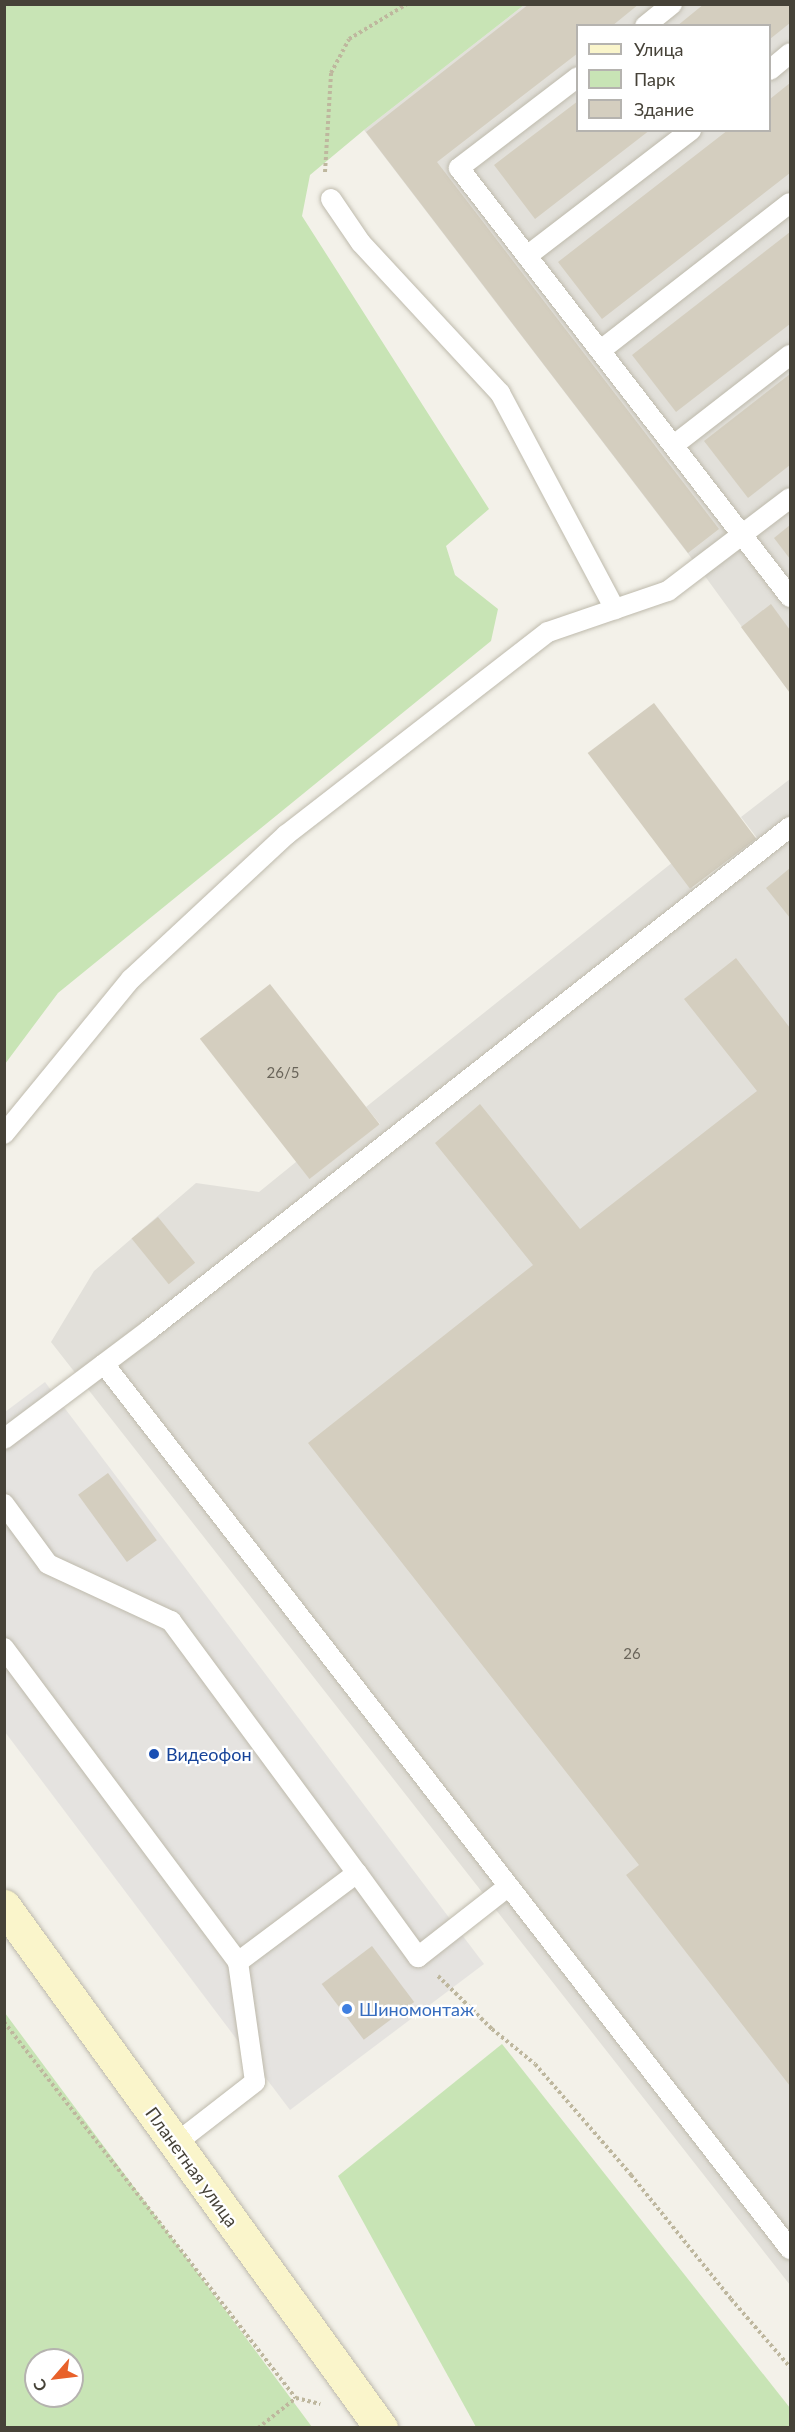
<!DOCTYPE html>
<html>
<head>
<meta charset="utf-8">
<style>
	body { margin:0 }
	#map { position:relative; width:795px; height:2432px; overflow:hidden; background:#f3f1e9; font-family:Lato,sans-serif }
	div>[style] { position:absolute }
	.industrial>* { inset:0; background:#e2e0da }
	.green>* { inset:0; background:#c8e4b5 }
	.parking>* { inset:0; background:#e5e3e0 }
	.building>* { inset:0; background:#d4cebf; transform-origin:0 0 }
	.path>* { height:4px; margin-top:-2px; transform-origin:0; background:repeating-linear-gradient(90deg,#beb79e 0 3px,transparent 0 6px) }
	.roads { filter:drop-shadow(0 0 2px #bebaac) drop-shadow(0 0 2px #bebaac) }
	.service>* { height:20px; margin:-10px; padding:0 10px; transform-origin:10px; border-radius:10px; background:#fff }
	.secondary>* { height:33px; margin:-16.5px; padding:0 16.5px; transform-origin:16.5px; border-radius:16.5px; background:#faf5cb }
	.dots>* { width:16px; height:16px; translate:-50% -50%; box-sizing:border-box; border:3px solid #fff; border-radius:50% }
	span { translate:-50% -50%; white-space:nowrap; text-align:center; line-height:1.15; -webkit-text-stroke:4.5px #fff; paint-order:stroke }
	.number-label { font-size:15px; color:#6a655a }
	.number-label span { -webkit-text-stroke-width:0 }
	.transit-label { font-size:18px; color:#164399 }
	.left { translate:0 -50%; text-align:left }
	.shop-label { font-size:18px; color:#366cbe }
	.street-label { font-size:18px; color:#464238 }
	.frame { position:absolute; inset:0; border:6px solid #464238; pointer-events:none }
	.legend { position:absolute; left:576px; top:24px; width:195px; height:108px; box-sizing:border-box; background:#fff; border:2px solid #b5b3af; margin:0; padding:8px 10px; list-style:none; font-size:18px; color:#464238 }
	.legend li { display:flex; align-items:center; gap:12px; height:30px }
	.legend b { width:30px; border:2px solid #b5b3af }
	.north { position:absolute; left:24px; top:2348px; width:60px; height:60px; box-sizing:border-box; background:#fff; border:2px solid #b5b3af; border-radius:50%; rotate:242deg; font-size:16px; font-weight:700; line-height:24px; text-align:center; color:#464238 }
	.north::after { content:''; display:block; margin:auto; width:21px; height:27px; background:#e8612a; clip-path:polygon(50% 0,100% 100%,50% 72%,0 100%) }
</style>
</head>
<body>
<div id="map">
	<div class="industrial">
		<div style="clip-path:polygon(evenodd,524px 5px,790px 5px,790px 693px,699px 568px,364px 130px,524px 5px,578px 26px,770px 26px,770px 130px,578px 130px,578px 26px)"></div>
		<div style="clip-path:polygon(790px 779px,790px 2285px,51px 1342px,94px 1271px,196px 1183px,259px 1192px,296px 1162px,380px 1124px,366px 1107px,673px 862px,693px 888px,757px 838px,741px 817px)"></div>
	</div>
	<div class="green">
		<div style="clip-path:polygon(5px 4px,524px 5px,364px 130px,310px 175px,302px 216px,489px 509px,446px 546px,455px 575px,498px 609px,491px 641px,58px 993px,5px 1064px)"></div>
		<div style="clip-path:polygon(evenodd,4px 2013px,5px 2013px,312px 2427px,5px 2427px,4px 2013px,36px 2360px,72px 2360px,72px 2396px,36px 2396px,36px 2360px)"></div>
		<div style="clip-path:polygon(502px 2044px,790px 2408px,790px 2427px,476px 2427px,338px 2176px)"></div>
	</div>
	<div class="parking">
		<div style="clip-path:polygon(45px 1382px,484px 1964px,290px 2110px,5px 1732px,5px 1412px)"></div>
	</div>
	<div class="building">
		<div style="clip-path:polygon(529px 4px,639px 4px,612px 26px,578px 26px,578px 53px,437px 162px,719px 529px,688px 553px,366px 132px)"></div>
		<div style="clip-path:polygon(704px 4px,790px 4px,790px 23px,770px 39px,770px 26px,677px 26px)"></div>
		<div style="clip-path:polygon(790px 83px,790px 173px,602px 319px,558px 262px,728px 130px,770px 130px,770px 99px)"></div>
		<div style="clip-path:polygon(578px 101px,578px 130px,650px 130px,535px 219px,494px 165px)"></div>
		<div style="clip-path:polygon(790px 232px,790px 324px,676px 412px,632px 355px)"></div>
		<div style="clip-path:polygon(790px 374px,790px 465px,748px 498px,704px 441px)"></div>
		<div style="clip-path:polygon(790px 525px,790px 559px,774px 538px)"></div>
		<div style="clip-path:polygon(771px 604px,790px 630px,790px 693px,741px 627px)"></div>
		<div style="left:654px;top:703px;width:170px;height:83px;rotate:53deg"></div>
		<div style="clip-path:polygon(790px 868px,790px 918px,766px 888px)"></div>
		<div style="clip-path:polygon(736px 958px,790px 1028px,790px 2086px,626px 1875px,639px 1865px,308px 1443px,533px 1265px,435px 1143px,480px 1104px,580px 1229px,757px 1091px,684px 999px)"></div>
		<div style="left:270px;top:984px;width:178px;height:89px;rotate:52deg"></div>
		<div style="left:158px;top:1217px;width:59px;height:34px;rotate:51deg"></div>
		<div style="left:108px;top:1473px;width:83px;height:37px;rotate:54deg"></div>
		<div style="left:372px;top:1946px;width:70px;height:63px;rotate:53deg"></div>
	</div>
	<div class="path">
		<div style="left:325px;top:172px;width:99px;rotate:-86.5deg"></div>
		<div style="left:331px;top:73px;width:38px;rotate:-62deg"></div>
		<div style="left:349px;top:39px;width:68px;rotate:-31.1deg"></div>
		<div style="left:438px;top:1976px;width:76px;rotate:44.5deg"></div>
		<div style="left:492px;top:2029px;width:55px;rotate:39.1deg"></div>
		<div style="left:535px;top:2064px;width:147px;rotate:49.1deg"></div>
		<div style="left:631px;top:2175px;width:159px;rotate:51.1deg"></div>
		<div style="left:731px;top:2299px;width:90px;rotate:49.1deg"></div>
		<div style="left:4px;top:2022px;width:476px;rotate:52.2deg"></div>
		<div style="left:296px;top:2398px;width:25px;rotate:14deg"></div>
		<div style="left:258px;top:2428px;width:48px;rotate:-38.3deg"></div>
	</div>
	<div class="roads">
		<div class="service">
			<div style="left:645px;top:26px;width:35px;rotate:-39deg"></div>
			<div style="left:770px;top:70px;width:26px;rotate:-40deg"></div>
			<div style="left:578px;top:77px;width:150px;rotate:142.6deg"></div>
			<div style="left:459px;top:168px;width:542px;rotate:52.35deg"></div>
			<div style="left:331px;top:199px;width:53px;rotate:55.7deg"></div>
			<div style="left:361px;top:243px;width:205px;rotate:47.2deg"></div>
			<div style="left:500px;top:393px;width:245px;rotate:62deg"></div>
			<div style="left:527px;top:256px;width:207px;rotate:-37.5deg"></div>
			<div style="left:601px;top:350px;width:239px;rotate:-37.9deg"></div>
			<div style="left:674px;top:445px;width:147px;rotate:-37.8deg"></div>
			<div style="left:4px;top:1134px;width:200px;rotate:-50.7deg"></div>
			<div style="left:131px;top:979px;width:212px;rotate:-42.9deg"></div>
			<div style="left:286px;top:835px;width:331px;rotate:-37.8deg"></div>
			<div style="left:548px;top:632px;width:127px;rotate:-18.9deg"></div>
			<div style="left:668px;top:591px;width:153px;rotate:-37.3deg"></div>
			<div style="left:104px;top:1364px;width:1120px;rotate:52.22deg"></div>
			<div style="left:4px;top:1439px;width:181px;rotate:-36.9deg"></div>
			<div style="left:149px;top:1330px;width:815px;rotate:-38.12deg"></div>
			<div style="left:4px;top:1504px;width:74px;rotate:53.7deg"></div>
			<div style="left:48px;top:1564px;width:136px;rotate:24.9deg"></div>
			<div style="left:171px;top:1621px;width:313px;rotate:53.6deg"></div>
			<div style="left:357px;top:1873px;width:149px;rotate:143.2deg"></div>
			<div style="left:4px;top:1648px;width:392px;rotate:53.3deg"></div>
			<div style="left:238px;top:1962px;width:121px;rotate:81.9deg"></div>
			<div style="left:255px;top:2082px;width:101px;rotate:142.2deg"></div>
			<div style="left:357px;top:1873px;width:104px;rotate:54deg"></div>
			<div style="left:418px;top:1957px;width:115px;rotate:-38deg"></div>
		</div>
		<div class="secondary">
			<div style="left:4px;top:1906px;width:644px;rotate:54.16deg"></div>
		</div>
	</div>
	<div class="dots">
		<div style="left:154px;top:1754px;background:#1a4fb4"></div>
		<div style="left:347px;top:2009px;background:#3f7fe0"></div>
	</div>
	<div class="number-label">
		<span style="left:283px;top:1073px">26/5</span>
		<span style="left:632px;top:1654px">26</span>
	</div>
	<div class="transit-label">
		<span class="left" style="left:166px;top:1754px">Видеофон</span>
	</div>
	<div class="shop-label">
		<span class="left" style="left:359px;top:2009px">Шиномонтаж</span>
	</div>
	<div class="street-label">
		<span style="left:192px;top:2167px;rotate:54deg">Планетная улица</span>
	</div>
	<div class="frame"></div>
	<ul class="legend">
	<li><b style="height:8px;background:#faf5cb"></b>Улица</li>
	<li><b style="height:16px;background:#c8e4b5"></b>Парк</li>
	<li><b style="height:16px;background:#d4cebf"></b>Здание</li>
	</ul>
	<div class="north">С</div>
</div>
</body>
</html>
